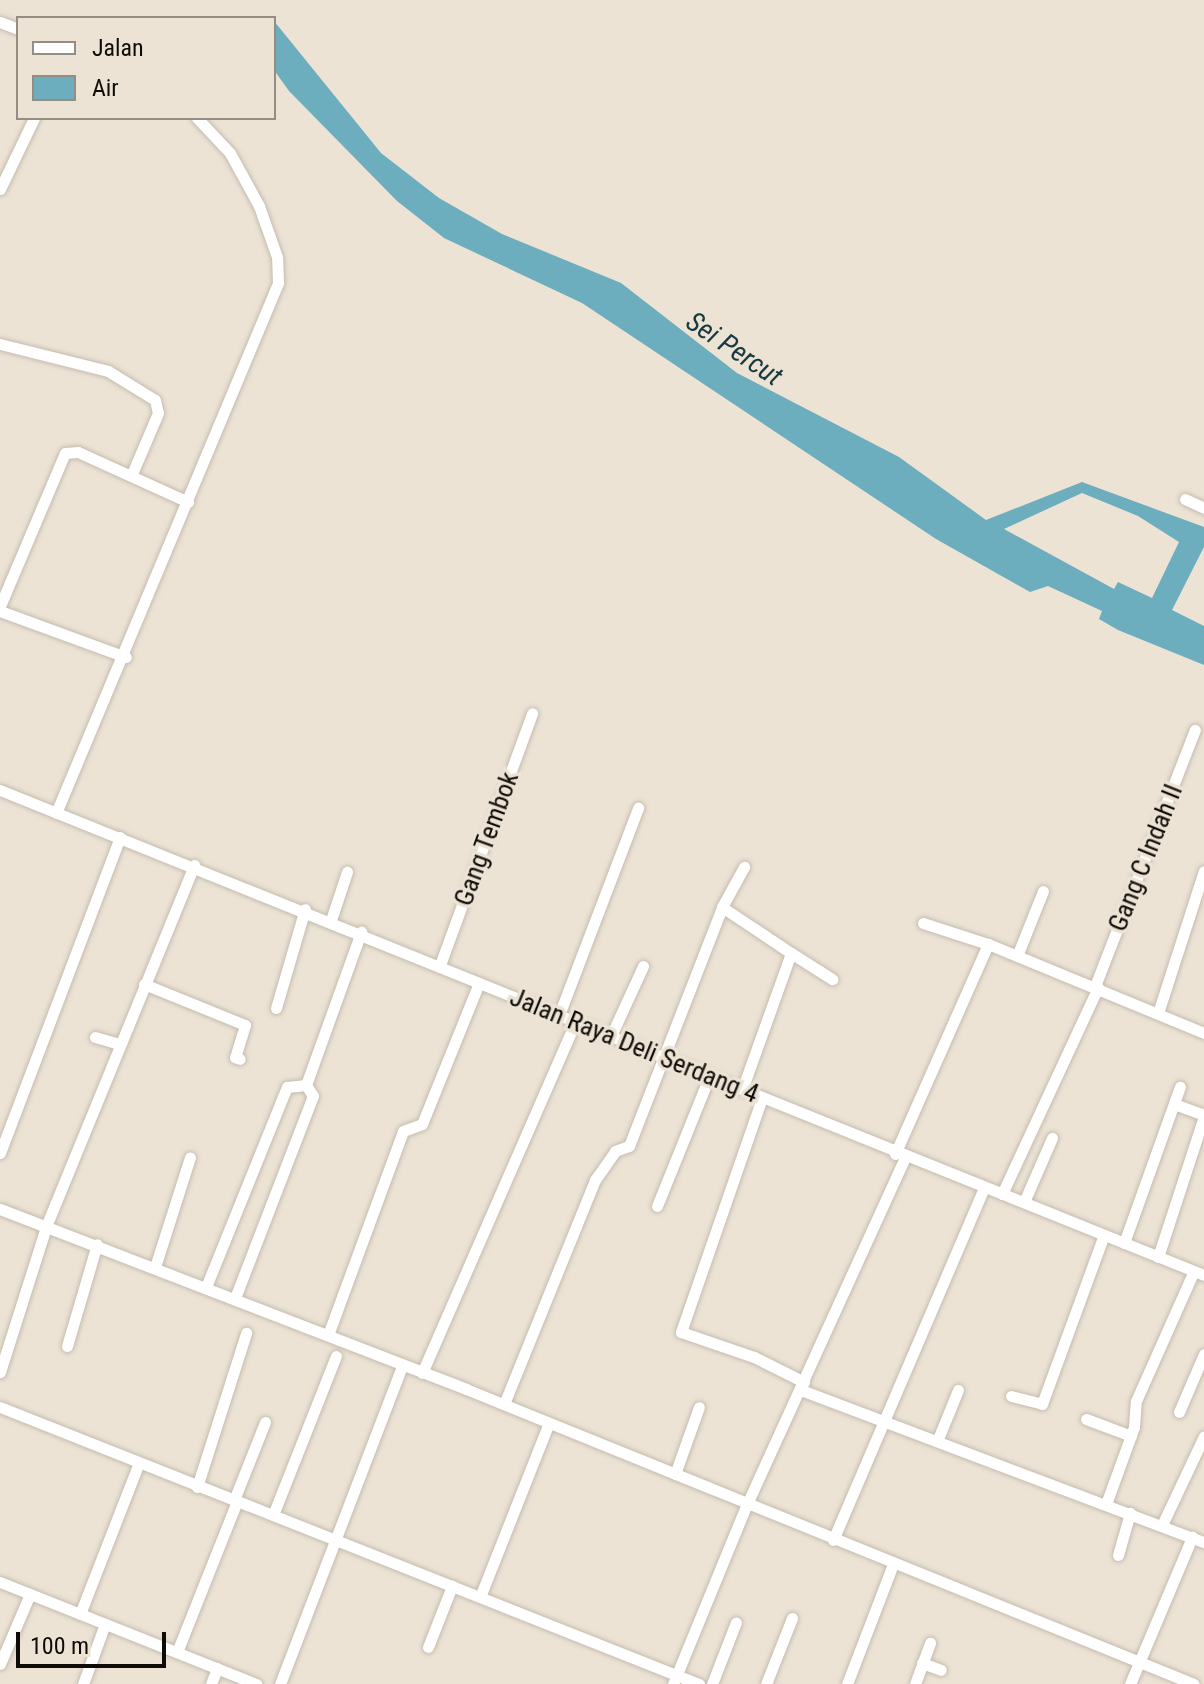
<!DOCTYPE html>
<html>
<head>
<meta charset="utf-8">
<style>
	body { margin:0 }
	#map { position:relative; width:1204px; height:1684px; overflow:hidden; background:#ece3d5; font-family:"Roboto Condensed",sans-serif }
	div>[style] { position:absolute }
	.water>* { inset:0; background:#6cadbe }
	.roads { filter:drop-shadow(0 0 2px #c4bcaf) drop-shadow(0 0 2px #c4bcaf) }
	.minor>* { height:11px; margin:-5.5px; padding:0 5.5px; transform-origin:5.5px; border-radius:5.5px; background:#fff }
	span { translate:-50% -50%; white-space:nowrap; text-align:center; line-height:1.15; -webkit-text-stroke:7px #ece3d5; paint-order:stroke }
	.street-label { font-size:26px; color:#0f0c08 }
	.water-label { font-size:28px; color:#193941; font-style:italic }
	.legend { position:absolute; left:16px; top:16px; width:260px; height:104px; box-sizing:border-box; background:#ece3d5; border:2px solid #948d83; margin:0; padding:10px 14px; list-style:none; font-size:24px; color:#0f0c08 }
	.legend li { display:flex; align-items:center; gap:16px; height:40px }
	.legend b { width:40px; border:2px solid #948d83 }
	.scale { position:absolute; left:16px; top:1632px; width:150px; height:36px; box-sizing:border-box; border:4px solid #0f0c08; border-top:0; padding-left:10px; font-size:24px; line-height:28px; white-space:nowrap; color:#0f0c08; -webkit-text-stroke:6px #ece3d5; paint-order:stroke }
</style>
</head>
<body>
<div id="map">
	<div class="water">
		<div style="clip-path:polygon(evenodd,274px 21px,381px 153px,439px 198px,502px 234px,621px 283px,737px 373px,899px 457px,986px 520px,1082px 482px,1204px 527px,1204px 547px,1172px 610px,1204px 626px,1204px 665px,1118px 630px,1099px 619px,1102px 611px,1048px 586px,1030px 592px,936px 539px,582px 303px,444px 238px,397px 201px,289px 91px,274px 70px,274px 21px,1082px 493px,1138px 516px,1179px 542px,1152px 598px,1118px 582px,1114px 589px,1004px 529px,1082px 493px)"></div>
	</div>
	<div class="roads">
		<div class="minor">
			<div style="left:0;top:22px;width:19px;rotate:21deg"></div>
			<div style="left:0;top:189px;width:79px;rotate:-64.4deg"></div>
			<div style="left:0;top:344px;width:111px;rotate:14deg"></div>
			<div style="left:108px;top:371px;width:55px;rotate:31.7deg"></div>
			<div style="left:155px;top:400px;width:13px;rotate:77deg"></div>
			<div style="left:158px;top:413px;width:66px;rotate:113.1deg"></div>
			<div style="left:1185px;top:499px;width:21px;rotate:25deg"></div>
			<div style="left:0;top:606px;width:166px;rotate:-67deg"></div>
			<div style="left:65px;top:453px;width:13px;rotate:-4deg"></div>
			<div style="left:78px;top:452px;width:121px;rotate:24.4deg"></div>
			<div style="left:0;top:611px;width:134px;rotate:20.1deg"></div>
			<div style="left:0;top:790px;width:1298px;rotate:21.94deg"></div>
			<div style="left:56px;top:813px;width:575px;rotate:-67.27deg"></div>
			<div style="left:278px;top:283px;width:26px;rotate:-92deg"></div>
			<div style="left:277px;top:257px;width:54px;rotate:-109.4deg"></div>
			<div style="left:259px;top:206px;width:60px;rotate:-118.7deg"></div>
			<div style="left:230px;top:153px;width:48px;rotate:-133.3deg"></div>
			<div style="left:722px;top:907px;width:83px;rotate:33.7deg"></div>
			<div style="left:791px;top:953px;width:145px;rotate:109.7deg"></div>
			<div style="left:331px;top:920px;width:51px;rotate:-71.6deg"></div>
			<div style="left:923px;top:923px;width:68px;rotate:17.9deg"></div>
			<div style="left:791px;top:953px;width:49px;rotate:32.4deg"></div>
			<div style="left:1017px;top:956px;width:70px;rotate:-68.2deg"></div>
			<div style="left:440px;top:965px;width:268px;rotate:-69.9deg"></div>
			<div style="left:144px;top:984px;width:109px;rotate:22.1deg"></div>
			<div style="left:245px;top:1025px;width:34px;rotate:107deg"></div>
			<div style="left:235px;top:1057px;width:5px;rotate:22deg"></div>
			<div style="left:1095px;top:986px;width:275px;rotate:-68.7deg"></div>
			<div style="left:276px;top:1008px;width:103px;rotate:-73.7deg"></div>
			<div style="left:1158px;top:1013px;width:149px;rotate:-72.1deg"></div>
			<div style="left:559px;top:1015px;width:222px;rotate:-69.1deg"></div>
			<div style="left:611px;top:1036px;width:77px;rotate:-65.4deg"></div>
			<div style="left:95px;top:1037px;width:26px;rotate:16deg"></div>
			<div style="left:762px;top:1098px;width:248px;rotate:109.1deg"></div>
			<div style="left:681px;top:1332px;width:77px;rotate:18.9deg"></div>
			<div style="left:754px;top:1357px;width:56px;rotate:26.6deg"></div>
			<div style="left:1174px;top:1104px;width:32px;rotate:20deg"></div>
			<div style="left:0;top:1153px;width:338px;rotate:-69.2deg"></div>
			<div style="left:895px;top:1154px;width:230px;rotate:-66.1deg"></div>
			<div style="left:988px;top:944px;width:234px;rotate:22.4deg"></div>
			<div style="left:1002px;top:1194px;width:228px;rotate:-65.1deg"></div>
			<div style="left:1024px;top:1202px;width:70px;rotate:-66.4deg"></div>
			<div style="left:657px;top:1206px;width:139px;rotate:-68deg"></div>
			<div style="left:0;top:1209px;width:500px;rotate:21.1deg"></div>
			<div style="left:466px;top:1389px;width:785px;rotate:22.06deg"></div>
			<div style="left:1124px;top:1243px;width:166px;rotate:-70.3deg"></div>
			<div style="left:1158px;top:1257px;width:148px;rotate:-71.9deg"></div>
			<div style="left:155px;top:1267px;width:115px;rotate:-72.3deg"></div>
			<div style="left:206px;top:1287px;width:216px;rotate:-68deg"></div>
			<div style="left:287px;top:1087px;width:19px;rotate:-6deg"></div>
			<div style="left:306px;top:1085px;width:163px;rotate:-70.2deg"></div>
			<div style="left:235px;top:1298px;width:217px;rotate:-68.9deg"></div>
			<div style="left:313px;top:1096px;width:13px;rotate:-122deg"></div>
			<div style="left:328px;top:1335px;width:217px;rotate:-69.8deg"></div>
			<div style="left:403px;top:1131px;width:20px;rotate:-20deg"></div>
			<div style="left:422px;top:1124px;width:152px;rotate:-68deg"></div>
			<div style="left:67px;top:1346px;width:106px;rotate:-73.6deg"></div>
			<div style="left:0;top:1372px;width:155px;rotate:-72.4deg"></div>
			<div style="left:47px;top:1224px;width:388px;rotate:-67.7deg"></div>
			<div style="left:422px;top:1373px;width:383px;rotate:-66.4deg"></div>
			<div style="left:801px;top:1390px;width:431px;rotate:20.7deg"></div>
			<div style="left:1011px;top:1396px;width:32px;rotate:14deg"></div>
			<div style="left:1042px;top:1404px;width:180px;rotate:-69.9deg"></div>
			<div style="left:504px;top:1404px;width:242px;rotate:-67.9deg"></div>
			<div style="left:595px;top:1180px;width:35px;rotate:-55deg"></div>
			<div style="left:615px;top:1151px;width:15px;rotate:-20deg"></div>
			<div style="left:629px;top:1146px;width:256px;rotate:-68.7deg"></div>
			<div style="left:722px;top:907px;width:46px;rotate:-61.2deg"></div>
			<div style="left:0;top:1407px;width:752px;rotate:21.62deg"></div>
			<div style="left:1179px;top:1412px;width:63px;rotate:-66.7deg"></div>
			<div style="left:1086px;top:1419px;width:48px;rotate:20.7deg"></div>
			<div style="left:938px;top:1439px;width:53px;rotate:-67.8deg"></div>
			<div style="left:675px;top:1474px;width:71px;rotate:-70.3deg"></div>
			<div style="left:197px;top:1487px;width:162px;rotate:-72.3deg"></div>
			<div style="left:234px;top:1500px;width:84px;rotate:-68.3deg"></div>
			<div style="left:1106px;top:1504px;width:82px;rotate:-70deg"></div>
			<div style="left:1134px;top:1427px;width:26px;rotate:-86deg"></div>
			<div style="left:1136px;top:1401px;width:142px;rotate:-66deg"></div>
			<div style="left:273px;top:1515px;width:171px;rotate:-68.4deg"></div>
			<div style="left:1162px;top:1525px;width:98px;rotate:-64.7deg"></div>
			<div style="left:833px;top:1540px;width:384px;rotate:-66.8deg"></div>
			<div style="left:1118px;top:1555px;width:44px;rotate:-74.1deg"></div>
			<div style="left:0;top:1582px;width:276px;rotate:21.7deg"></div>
			<div style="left:480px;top:1597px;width:185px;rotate:-68.4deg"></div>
			<div style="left:80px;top:1614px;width:162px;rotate:-68.7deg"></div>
			<div style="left:428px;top:1647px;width:66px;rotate:-68.5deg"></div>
			<div style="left:177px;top:1652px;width:162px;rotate:-68.3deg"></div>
			<div style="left:922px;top:1663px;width:20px;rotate:20deg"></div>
			<div style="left:0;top:1664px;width:76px;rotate:-66.8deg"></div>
			<div style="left:83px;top:1684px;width:64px;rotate:-69.9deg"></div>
			<div style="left:211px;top:1684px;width:17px;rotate:-69deg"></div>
			<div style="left:280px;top:1684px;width:341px;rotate:-69deg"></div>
			<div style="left:673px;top:1684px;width:195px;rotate:-67.7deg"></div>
			<div style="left:747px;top:1504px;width:380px;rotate:-65.5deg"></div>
			<div style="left:712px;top:1684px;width:66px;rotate:-68.8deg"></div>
			<div style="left:766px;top:1684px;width:71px;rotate:-68.5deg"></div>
			<div style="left:847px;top:1684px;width:129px;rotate:-69deg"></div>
			<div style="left:915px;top:1684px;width:44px;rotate:-69.9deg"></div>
			<div style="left:1130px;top:1684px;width:160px;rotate:-67.1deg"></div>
		</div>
	</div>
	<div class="street-label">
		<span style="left:487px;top:839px;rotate:-70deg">Gang Tembok</span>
		<span style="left:1146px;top:858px;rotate:-68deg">Gang C Indah II</span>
		<span style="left:634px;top:1046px;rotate:22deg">Jalan Raya Deli Serdang 4</span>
	</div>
	<div class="water-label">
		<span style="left:734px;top:349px;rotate:34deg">Sei Percut</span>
	</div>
	<ul class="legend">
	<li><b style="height:10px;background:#fff"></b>Jalan</li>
	<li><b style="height:22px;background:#6cadbe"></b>Air</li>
	</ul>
	<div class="scale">100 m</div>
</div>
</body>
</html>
